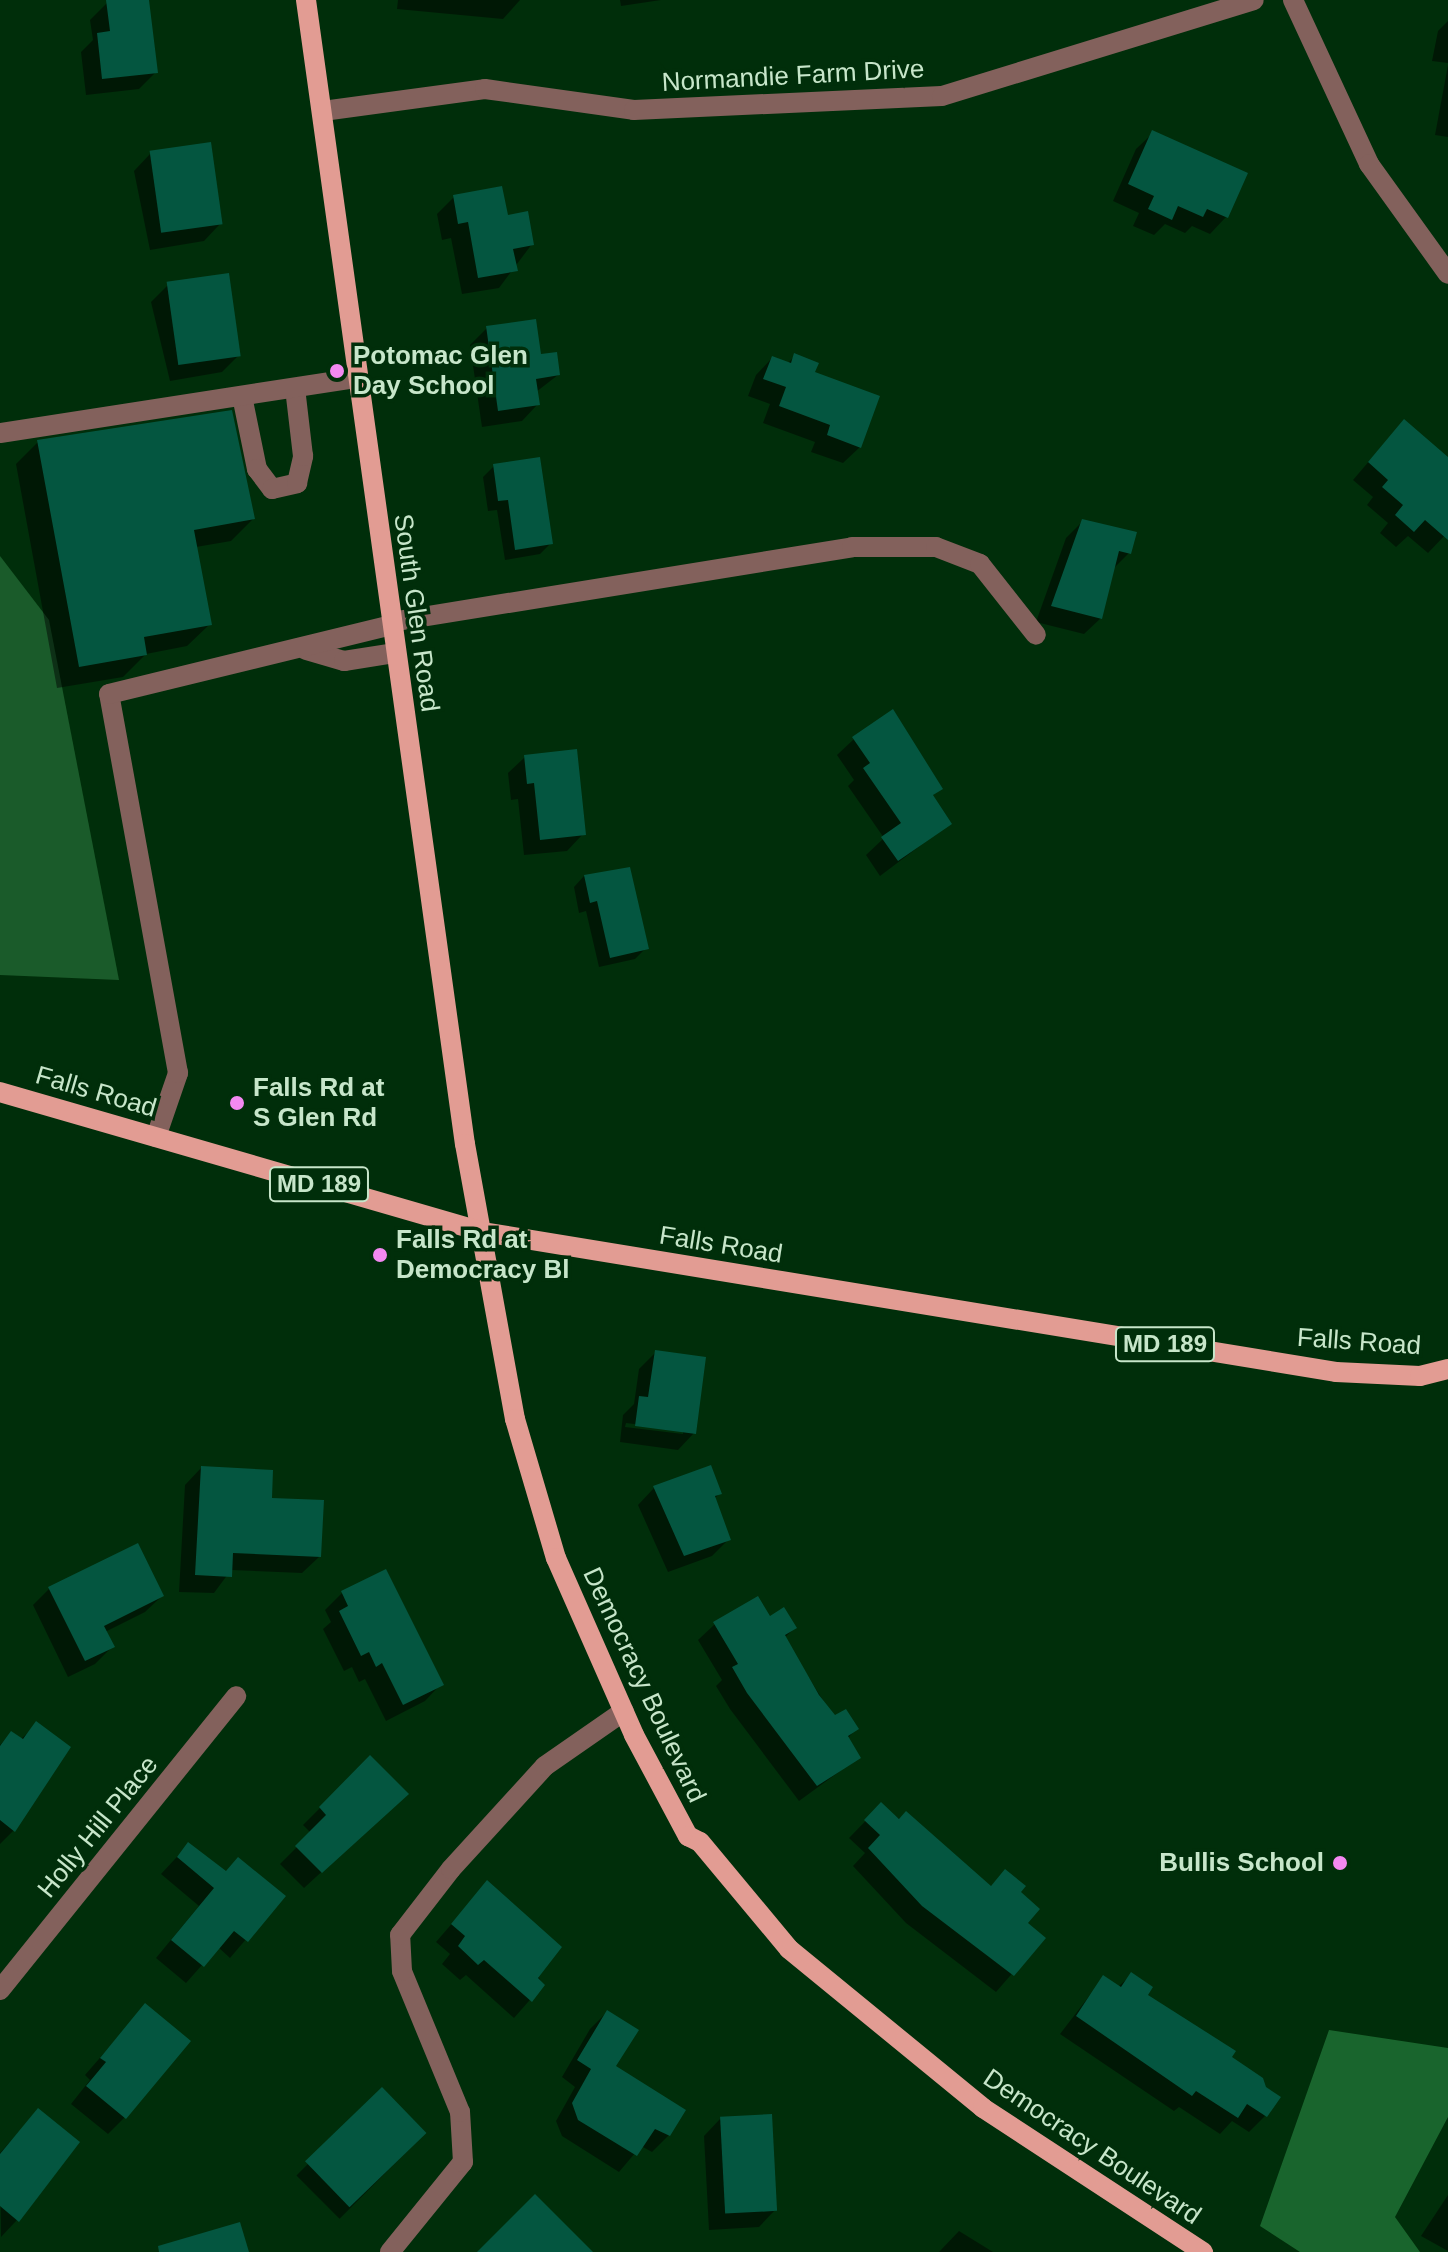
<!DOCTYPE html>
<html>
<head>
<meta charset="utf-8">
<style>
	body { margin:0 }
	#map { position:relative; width:1448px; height:2252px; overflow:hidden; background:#002e0a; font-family:Helvetica,sans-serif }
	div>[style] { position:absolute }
	.green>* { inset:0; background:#1a5b2a }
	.forest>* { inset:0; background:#19652d }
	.shadow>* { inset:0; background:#0007; transform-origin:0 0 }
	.building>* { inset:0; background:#045640; transform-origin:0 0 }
	.minor>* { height:20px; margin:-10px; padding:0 10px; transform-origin:10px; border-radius:10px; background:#83615c }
	.major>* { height:20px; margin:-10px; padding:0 10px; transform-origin:10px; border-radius:10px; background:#e29c93 }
	.dots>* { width:22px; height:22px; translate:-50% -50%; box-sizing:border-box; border:4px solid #002e0a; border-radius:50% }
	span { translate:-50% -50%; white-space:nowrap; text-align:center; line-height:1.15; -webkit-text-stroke:7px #002e0a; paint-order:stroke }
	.shield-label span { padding:2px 6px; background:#002e0a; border:2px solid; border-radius:6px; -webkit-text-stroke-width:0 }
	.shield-label { font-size:24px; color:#c7e6ca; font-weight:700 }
	.street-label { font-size:26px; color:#c7e6ca }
	.poi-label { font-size:26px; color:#c7e6ca; font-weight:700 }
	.left { translate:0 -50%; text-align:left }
	.right { translate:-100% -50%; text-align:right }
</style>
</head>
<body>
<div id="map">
	<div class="green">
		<div style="clip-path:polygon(0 556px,49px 620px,119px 980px,0 975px)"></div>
	</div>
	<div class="forest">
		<div style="clip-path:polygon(1329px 2030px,1448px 2048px,1448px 2117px,1395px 2217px,1420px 2252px,1300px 2252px,1260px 2226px)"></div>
	</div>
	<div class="shadow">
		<div style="clip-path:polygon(147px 0,156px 72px,139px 89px,86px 95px,81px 52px,93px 40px,90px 20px,107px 3px)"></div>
		<div style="clip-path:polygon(398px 0,520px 0,503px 19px,397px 9px)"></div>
		<div style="clip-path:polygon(620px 0,661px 0,621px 6px)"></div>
		<div style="clip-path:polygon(1448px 21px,1448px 63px,1432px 61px,1438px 31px)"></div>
		<div style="clip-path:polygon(1448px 65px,1448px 137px,1435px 135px)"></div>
		<div style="clip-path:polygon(1153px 133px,1226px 217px,1210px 234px,1192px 226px,1185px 233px,1165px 224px,1154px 235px,1133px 226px,1139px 213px,1113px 201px,1136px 149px)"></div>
		<div style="clip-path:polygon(150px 154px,220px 224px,204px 241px,150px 250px,134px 171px)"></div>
		<div style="clip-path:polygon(454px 197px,506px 217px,532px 244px,499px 288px,462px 294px,451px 238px,442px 240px,437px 214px)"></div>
		<div style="clip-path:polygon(168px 285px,239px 355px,222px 372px,170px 381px,151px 302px)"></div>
		<div style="clip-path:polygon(487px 328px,540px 356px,558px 375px,536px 392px,538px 404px,522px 421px,482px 427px,470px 345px)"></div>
		<div style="clip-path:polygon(795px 356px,813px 373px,860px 447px,843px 463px,811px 452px,815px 442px,763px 423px,770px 404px,748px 396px,756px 375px,772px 358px,787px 364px)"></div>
		<div style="clip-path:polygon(1388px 439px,1448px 461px,1448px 532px,1428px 553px,1408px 536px,1396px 547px,1380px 533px,1388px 523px,1367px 505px,1373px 497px,1353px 480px)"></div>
		<div style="clip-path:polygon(38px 442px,253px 519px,231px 541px,196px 547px,210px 624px,187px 646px,146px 654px,123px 677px,57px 688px,16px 464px)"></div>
		<div style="clip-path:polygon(494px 466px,551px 543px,540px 554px,505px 560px,497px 510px,488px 511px,483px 477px)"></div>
		<div style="clip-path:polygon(1083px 521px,1129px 553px,1112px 570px,1101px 618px,1084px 634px,1036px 622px,1066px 538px)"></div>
		<div style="clip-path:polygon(854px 739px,940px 788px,931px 797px,949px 824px,880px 876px,866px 855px,884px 838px,848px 786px,854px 780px,837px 755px)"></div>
		<div style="clip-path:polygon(525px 757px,583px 834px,567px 851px,524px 855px,518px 799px,511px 800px,508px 773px)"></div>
		<div style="clip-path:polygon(584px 876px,646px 948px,635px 959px,599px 967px,586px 911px,579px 913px,574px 887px)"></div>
		<div style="clip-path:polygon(evenodd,656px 1352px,694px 1433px,678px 1450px,620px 1442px,623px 1415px,634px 1404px,639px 1369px,656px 1352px,626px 1423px,683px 1430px,683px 1434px,625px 1427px,626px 1423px)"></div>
		<div style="clip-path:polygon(201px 1468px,269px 1500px,319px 1557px,302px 1573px,231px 1570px,214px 1593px,179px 1592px,185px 1485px)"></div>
		<div style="clip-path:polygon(654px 1488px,719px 1494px,714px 1499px,729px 1539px,712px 1556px,668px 1572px,638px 1505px)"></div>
		<div style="clip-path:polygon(385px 1572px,441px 1684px,425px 1701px,386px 1721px,365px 1679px,359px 1682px,352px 1667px,344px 1671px,323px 1629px,331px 1622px,325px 1610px,342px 1593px)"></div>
		<div style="clip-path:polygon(50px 1588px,162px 1596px,145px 1612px,105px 1632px,112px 1647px,95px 1664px,68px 1677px,33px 1605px)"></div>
		<div style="clip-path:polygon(769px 1619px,795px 1628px,784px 1638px,834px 1718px,857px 1728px,847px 1739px,858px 1758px,799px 1801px,730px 1709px,716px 1686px,722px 1680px,698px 1640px,715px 1624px)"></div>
		<div style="clip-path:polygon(37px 1724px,14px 1830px,0 1844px,0 1745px,11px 1733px,20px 1740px)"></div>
		<div style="clip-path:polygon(370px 1758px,389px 1810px,304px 1888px,280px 1864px,311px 1833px,303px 1825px)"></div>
		<div style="clip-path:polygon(881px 1805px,990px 1887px,1005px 1872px,1018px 1892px,1025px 1923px,1043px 1938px,996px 1992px,906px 1923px,853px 1866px,865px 1853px,849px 1838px)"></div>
		<div style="clip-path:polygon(188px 1845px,225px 1872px,283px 1896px,230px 1958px,218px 1947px,186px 1983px,156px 1958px,199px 1906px,161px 1874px)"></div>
		<div style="clip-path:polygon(487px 1883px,543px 1985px,514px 2018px,466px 1975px,460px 1980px,442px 1964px,450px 1954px,436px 1942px)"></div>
		<div style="clip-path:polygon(1131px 1975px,1145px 1996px,1229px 2057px,1265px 2116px,1249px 2132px,1232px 2121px,1220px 2134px,1179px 2107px,1174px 2111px,1060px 2034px,1103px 1978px,1118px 1987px)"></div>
		<div style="clip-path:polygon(145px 2006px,124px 2118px,108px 2134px,71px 2104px,90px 2080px,85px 2075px)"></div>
		<div style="clip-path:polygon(607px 2012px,614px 2067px,669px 2135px,652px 2152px,641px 2146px,619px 2172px,562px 2136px,556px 2121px,575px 2087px,562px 2077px,590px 2029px)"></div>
		<div style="left:382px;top:2090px;width:61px;height:121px;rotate:45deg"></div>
		<div style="clip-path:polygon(38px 2110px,17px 2220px,1px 2237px,0 2153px)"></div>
		<div style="clip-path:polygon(720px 2119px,775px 2210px,759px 2227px,709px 2230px,704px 2136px)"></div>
		<div style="clip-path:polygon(1448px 2195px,1448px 2251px,1421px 2236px)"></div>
		<div style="clip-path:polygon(959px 2231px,993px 2252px,939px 2252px)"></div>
	</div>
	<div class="building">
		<div style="clip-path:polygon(106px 0,149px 0,158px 73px,102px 79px,97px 33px,110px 31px)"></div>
		<div style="clip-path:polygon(1152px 130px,1248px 173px,1228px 218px,1207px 209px,1203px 217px,1178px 206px,1172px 220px,1148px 209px,1154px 196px,1128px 184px)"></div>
		<div style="left:211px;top:142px;width:83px;height:62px;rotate:82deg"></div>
		<div style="clip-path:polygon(502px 186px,508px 215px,528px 211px,534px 245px,513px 249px,518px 271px,478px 278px,468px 222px,458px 224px,453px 195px)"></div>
		<div style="left:229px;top:273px;width:84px;height:63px;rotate:82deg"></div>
		<div style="clip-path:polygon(536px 319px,541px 354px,557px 352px,560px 375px,536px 379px,540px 405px,498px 411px,486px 326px)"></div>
		<div style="clip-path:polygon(794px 353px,819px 363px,815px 372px,880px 396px,861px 448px,827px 435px,830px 425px,779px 406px,786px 387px,763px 379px,772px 356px,791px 363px)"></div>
		<div style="clip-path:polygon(232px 410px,255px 519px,194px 530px,212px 625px,144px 637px,147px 655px,79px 667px,37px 440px)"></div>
		<div style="clip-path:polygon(1404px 419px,1448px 457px,1448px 540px,1425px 520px,1414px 532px,1395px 515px,1403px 505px,1382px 487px,1388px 480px,1368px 462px)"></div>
		<div style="clip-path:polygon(540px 457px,553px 544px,515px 550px,508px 500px,498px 501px,493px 464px)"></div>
		<div style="clip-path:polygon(1082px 519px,1137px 532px,1131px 554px,1119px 551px,1102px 619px,1051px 606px)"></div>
		<div style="clip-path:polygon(893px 709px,943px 789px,933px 795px,952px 824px,898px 861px,881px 837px,901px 823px,863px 768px,870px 763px,852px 737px)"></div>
		<div style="clip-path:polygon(577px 749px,586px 835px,540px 840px,534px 783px,527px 784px,524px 755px)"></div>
		<div style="clip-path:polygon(630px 867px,649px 949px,610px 958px,597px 901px,590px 903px,584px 875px)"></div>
		<div style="clip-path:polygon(655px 1350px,706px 1357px,696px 1434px,635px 1426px,639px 1396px,648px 1397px)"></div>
		<div style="clip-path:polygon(711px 1465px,722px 1494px,715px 1496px,731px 1540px,684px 1556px,653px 1486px)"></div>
		<div style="clip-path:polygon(201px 1466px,273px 1470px,272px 1498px,324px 1500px,321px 1557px,233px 1553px,232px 1577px,195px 1575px)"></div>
		<div style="clip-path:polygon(138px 1543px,164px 1596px,104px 1626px,115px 1647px,85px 1661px,48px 1587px)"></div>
		<div style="clip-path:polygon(386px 1569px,444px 1685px,403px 1705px,382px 1663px,376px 1667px,369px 1652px,361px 1656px,339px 1611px,348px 1606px,341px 1591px)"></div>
		<div style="clip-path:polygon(758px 1596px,770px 1616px,784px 1607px,797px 1628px,785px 1635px,819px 1695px,835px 1715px,846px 1709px,859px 1729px,848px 1736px,861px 1758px,817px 1786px,747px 1693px,732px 1667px,738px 1664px,713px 1622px)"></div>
		<div style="clip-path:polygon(36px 1721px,71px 1747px,15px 1832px,0 1820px,0 1746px,11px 1731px,23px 1739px)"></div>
		<div style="clip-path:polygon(370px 1755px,409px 1794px,322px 1873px,295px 1846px,326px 1815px,319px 1807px)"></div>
		<div style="clip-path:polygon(881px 1802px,899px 1819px,906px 1811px,991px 1886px,1005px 1869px,1026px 1886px,1021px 1892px,1040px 1909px,1028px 1923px,1046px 1938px,1014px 1976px,922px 1906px,868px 1848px,880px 1835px,864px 1820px)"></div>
		<div style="clip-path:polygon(188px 1842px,226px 1871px,238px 1857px,286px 1896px,248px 1942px,234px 1931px,204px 1967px,171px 1940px,214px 1888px,177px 1857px)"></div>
		<div style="clip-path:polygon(487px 1880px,562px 1947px,538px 1978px,545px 1985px,532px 2002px,484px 1960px,478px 1965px,458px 1946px,465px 1936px,451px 1924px)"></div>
		<div style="clip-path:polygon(1131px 1972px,1153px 1987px,1148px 1995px,1236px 2051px,1232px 2057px,1263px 2078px,1266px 2087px,1281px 2097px,1267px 2117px,1247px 2104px,1238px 2118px,1196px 2091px,1192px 2096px,1076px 2016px,1103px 1975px,1121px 1987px)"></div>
		<div style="clip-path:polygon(145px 2003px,191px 2041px,126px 2119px,86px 2086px,106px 2062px,100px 2058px)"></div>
		<div style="clip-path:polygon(607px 2010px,639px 2030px,616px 2066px,686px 2110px,670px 2136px,655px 2129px,637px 2156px,578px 2120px,572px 2103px,591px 2069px,577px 2060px)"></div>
		<div style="left:382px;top:2087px;width:64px;height:107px;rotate:46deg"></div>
		<div style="clip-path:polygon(38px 2108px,80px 2142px,19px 2222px,0 2206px,0 2154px)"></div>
		<div style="left:772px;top:2114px;width:97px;height:52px;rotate:87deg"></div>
		<div style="clip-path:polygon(535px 2194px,593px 2252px,477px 2252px)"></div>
		<div style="clip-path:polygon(240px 2222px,249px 2252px,159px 2252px,158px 2246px)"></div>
	</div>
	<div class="minor">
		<div style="left:1293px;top:0;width:181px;rotate:65.1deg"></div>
		<div style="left:1369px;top:164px;width:135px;rotate:54.3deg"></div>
		<div style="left:323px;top:111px;width:163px;rotate:-7.7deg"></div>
		<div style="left:485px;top:89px;width:150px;rotate:8deg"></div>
		<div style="left:634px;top:110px;width:308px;rotate:-2.6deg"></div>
		<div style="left:942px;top:96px;width:326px;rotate:-17.1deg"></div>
		<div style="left:242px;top:396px;width:75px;rotate:78.4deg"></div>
		<div style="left:257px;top:469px;width:25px;rotate:53deg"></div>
		<div style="left:272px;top:489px;width:26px;rotate:-13deg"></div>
		<div style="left:297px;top:483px;width:28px;rotate:-77deg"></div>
		<div style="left:303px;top:456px;width:68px;rotate:-96.7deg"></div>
		<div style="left:0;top:433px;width:361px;rotate:-8.8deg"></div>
		<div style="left:391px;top:622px;width:467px;rotate:-9.2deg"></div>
		<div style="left:852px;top:547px;width:84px"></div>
		<div style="left:936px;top:547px;width:47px;rotate:21.1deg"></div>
		<div style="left:980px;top:564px;width:90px;rotate:51.7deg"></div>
		<div style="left:306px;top:650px;width:40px;rotate:16deg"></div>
		<div style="left:344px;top:661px;width:52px;rotate:-8.9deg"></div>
		<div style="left:156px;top:1137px;width:68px;rotate:-71deg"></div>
		<div style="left:178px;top:1073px;width:385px;rotate:-100.3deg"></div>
		<div style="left:109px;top:694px;width:291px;rotate:-13.7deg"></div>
		<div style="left:0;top:1990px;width:377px;rotate:-51.2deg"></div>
		<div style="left:390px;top:2252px;width:116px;rotate:-51deg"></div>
		<div style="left:463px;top:2162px;width:50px;rotate:-93.4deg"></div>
		<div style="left:460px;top:2112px;width:152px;rotate:-112.4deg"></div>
		<div style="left:402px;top:1971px;width:36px;rotate:-93deg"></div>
		<div style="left:400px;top:1935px;width:83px;rotate:-52.3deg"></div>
		<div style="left:451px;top:1869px;width:139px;rotate:-47.6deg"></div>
		<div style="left:545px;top:1766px;width:96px;rotate:-34.8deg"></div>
	</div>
	<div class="major">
		<div style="left:306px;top:0;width:1155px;rotate:82.09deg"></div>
		<div style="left:465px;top:1144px;width:280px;rotate:79.7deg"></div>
		<div style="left:515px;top:1419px;width:145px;rotate:73.6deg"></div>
		<div style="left:556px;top:1558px;width:193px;rotate:66.2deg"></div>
		<div style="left:634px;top:1735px;width:115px;rotate:61.9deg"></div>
		<div style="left:688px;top:1836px;width:13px;rotate:27deg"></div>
		<div style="left:700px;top:1842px;width:139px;rotate:50.2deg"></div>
		<div style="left:789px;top:1949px;width:251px;rotate:39.3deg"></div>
		<div style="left:983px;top:2108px;width:263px;rotate:33.2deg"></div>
		<div style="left:0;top:1092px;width:503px;rotate:16.16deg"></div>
		<div style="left:483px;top:1232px;width:864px;rotate:9.32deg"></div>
		<div style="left:1336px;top:1372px;width:84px;rotate:2.7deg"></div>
		<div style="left:1420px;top:1376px;width:29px;rotate:-14deg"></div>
	</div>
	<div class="dots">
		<div style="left:337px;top:371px;background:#f389f1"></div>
		<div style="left:237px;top:1103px;background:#f389f1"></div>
		<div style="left:380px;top:1255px;background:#f389f1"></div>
		<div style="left:1340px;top:1863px;background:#f389f1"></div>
	</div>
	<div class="shield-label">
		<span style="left:319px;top:1184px">MD 189</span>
		<span style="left:1165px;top:1344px">MD 189</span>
	</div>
	<div class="street-label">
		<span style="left:793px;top:76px;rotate:-3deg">Normandie Farm Drive</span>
		<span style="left:416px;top:613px;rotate:82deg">South Glen Road</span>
		<span style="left:96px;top:1092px;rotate:16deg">Falls Road</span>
		<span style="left:721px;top:1245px;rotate:9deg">Falls Road</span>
		<span style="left:1359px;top:1342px;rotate:4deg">Falls Road</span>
		<span style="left:644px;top:1685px;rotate:65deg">Democracy Boulevard</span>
		<span style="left:98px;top:1827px;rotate:-51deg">Holly Hill Place</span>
		<span style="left:1092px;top:2147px;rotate:34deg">Democracy Boulevard</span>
	</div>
	<div class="poi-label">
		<span class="left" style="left:353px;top:371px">Potomac Glen<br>Day School</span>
		<span class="left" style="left:253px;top:1103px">Falls Rd at<br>S Glen Rd</span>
		<span class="left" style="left:396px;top:1255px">Falls Rd at<br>Democracy Bl</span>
		<span class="right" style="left:1324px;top:1863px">Bullis School</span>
	</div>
</div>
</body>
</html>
